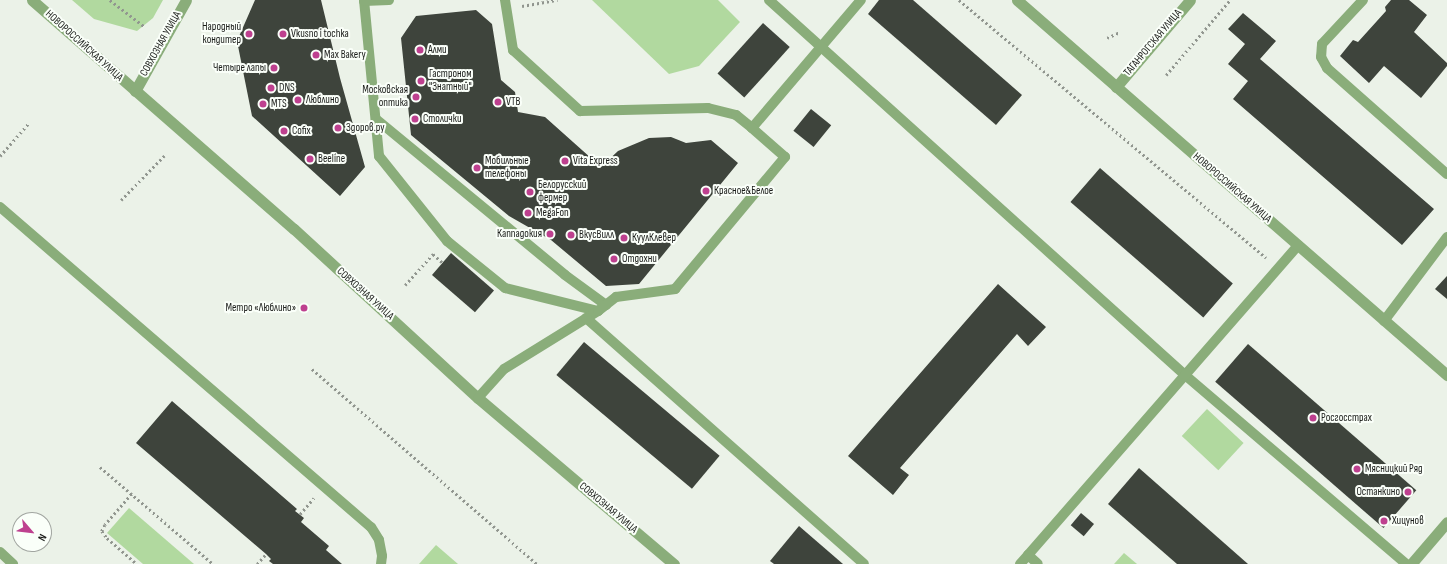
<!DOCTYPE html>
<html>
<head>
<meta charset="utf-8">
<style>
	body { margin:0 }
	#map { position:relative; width:1447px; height:564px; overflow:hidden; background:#ebf2e8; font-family:"Sofia Sans Condensed",sans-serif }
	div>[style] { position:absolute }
	.green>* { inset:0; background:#b1d99f; transform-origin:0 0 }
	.building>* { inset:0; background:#3e443c; transform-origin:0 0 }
	.path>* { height:2.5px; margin-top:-1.25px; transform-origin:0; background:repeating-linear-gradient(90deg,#91968f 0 2px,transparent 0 5px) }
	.service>* { height:10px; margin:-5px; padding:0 5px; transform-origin:5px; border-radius:5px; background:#8aad7a }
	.minor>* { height:11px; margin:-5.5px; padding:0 5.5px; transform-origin:5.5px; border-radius:5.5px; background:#8aad7a }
	.tertiary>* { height:11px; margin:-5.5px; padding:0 5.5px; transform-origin:5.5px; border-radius:5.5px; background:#8aad7a }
	.dots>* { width:11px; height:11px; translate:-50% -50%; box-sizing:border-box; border:2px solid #fafff9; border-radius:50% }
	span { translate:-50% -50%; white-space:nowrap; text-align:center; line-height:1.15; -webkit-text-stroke:4px #fafff9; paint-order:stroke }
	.poi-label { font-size:11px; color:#1b1d1a }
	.right { translate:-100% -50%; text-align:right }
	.left { translate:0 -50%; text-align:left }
	.street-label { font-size:11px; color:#1b1d1a }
	.north { position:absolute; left:12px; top:512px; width:40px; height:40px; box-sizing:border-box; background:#fafff9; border:1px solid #a1a5a0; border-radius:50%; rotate:118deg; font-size:11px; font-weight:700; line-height:16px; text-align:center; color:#1b1d1a }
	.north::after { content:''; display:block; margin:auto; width:14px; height:18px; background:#be408f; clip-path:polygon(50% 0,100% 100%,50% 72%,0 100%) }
</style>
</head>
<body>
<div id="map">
	<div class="green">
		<div style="clip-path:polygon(72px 0,163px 0,153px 18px,137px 31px,94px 19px)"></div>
		<div style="clip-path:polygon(592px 0,718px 0,740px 22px,699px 66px,669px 74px)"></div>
		<div style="left:1207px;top:409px;width:50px;height:37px;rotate:43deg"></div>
		<div style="clip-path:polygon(129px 508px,194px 564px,143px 564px,107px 533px)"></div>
		<div style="clip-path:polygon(436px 545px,458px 564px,419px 564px)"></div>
		<div style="clip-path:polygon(1124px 553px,1137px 564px,1114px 564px)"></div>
	</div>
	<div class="building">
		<div style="clip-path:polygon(255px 0,321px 0,340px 78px,365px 167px,340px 196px,252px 116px,237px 41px)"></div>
		<div style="clip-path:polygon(879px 0,913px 0,1022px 95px,996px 125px,868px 14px)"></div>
		<div style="clip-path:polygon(1391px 0,1409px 0,1427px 15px,1414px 32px,1447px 63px,1447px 66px,1421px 98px,1384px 66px,1369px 83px,1340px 56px,1353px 40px,1358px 42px,1386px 11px,1385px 7px)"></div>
		<div style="clip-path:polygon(476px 10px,492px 24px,501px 80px,515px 92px,518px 112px,545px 117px,601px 167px,618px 151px,649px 138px,671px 137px,686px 143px,711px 140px,738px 163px,639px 284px,606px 286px,551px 240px,509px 216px,411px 135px,401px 38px,416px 16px)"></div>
		<div style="clip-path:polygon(1243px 13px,1276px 41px,1260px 59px,1434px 209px,1402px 245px,1233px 99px,1248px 81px,1228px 64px,1245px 44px,1228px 29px)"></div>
		<div style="left:763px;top:23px;width:36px;height:68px;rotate:42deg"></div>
		<div style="left:811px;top:109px;width:26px;height:28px;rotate:39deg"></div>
		<div style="left:1100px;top:168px;width:176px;height:45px;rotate:41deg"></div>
		<div style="left:451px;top:253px;width:57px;height:29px;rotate:41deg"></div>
		<div style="clip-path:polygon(1447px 276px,1447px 299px,1435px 289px)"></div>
		<div style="clip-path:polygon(998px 284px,1046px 327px,1028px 346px,1017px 334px,900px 468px,909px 475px,893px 495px,848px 456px)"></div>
		<div style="left:584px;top:342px;width:177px;height:43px;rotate:40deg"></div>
		<div style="left:1248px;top:344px;width:223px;height:50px;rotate:41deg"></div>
		<div style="clip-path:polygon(172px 401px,297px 509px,295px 511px,304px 518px,301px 522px,329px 546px,326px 550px,342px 564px,273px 564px,269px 561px,271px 559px,266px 554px,136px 443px)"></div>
		<div style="clip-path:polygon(1139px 468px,1248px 564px,1177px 564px,1108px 504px)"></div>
		<div style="left:1081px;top:513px;width:17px;height:16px;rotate:40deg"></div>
		<div style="clip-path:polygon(799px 526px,843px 564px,774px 564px,770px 561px)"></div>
	</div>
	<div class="path">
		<div style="left:110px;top:0;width:44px;rotate:37.6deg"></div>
		<div style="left:959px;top:0;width:401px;rotate:40deg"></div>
		<div style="left:522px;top:6px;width:36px;rotate:-10deg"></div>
		<div style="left:1107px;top:38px;width:14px;rotate:-25deg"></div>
		<div style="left:1166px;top:75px;width:99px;rotate:-49.5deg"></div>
		<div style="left:0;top:156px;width:43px;rotate:-48.8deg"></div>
		<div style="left:121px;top:200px;width:62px;rotate:-45.7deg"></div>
		<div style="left:405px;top:285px;width:42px;rotate:-47.9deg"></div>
		<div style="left:433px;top:254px;width:13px;rotate:42deg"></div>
		<div style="left:312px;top:369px;width:298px;rotate:40.9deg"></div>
		<div style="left:100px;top:467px;width:149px;rotate:40.6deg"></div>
		<div style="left:132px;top:494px;width:41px;rotate:131.1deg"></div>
		<div style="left:105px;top:525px;width:7px;rotate:117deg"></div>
		<div style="left:102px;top:531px;width:9px;rotate:54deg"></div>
		<div style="left:107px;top:538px;width:40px;rotate:41deg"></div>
		<div style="left:300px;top:514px;width:21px;rotate:-49deg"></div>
		<div style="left:257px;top:564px;width:13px;rotate:-48deg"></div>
	</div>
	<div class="service">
		<div style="left:364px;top:0;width:157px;rotate:84.5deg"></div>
		<div style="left:379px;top:156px;width:109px;rotate:51.3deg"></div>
		<div style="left:447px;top:241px;width:75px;rotate:39deg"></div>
		<div style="left:505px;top:288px;width:96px;rotate:13.9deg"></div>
		<div style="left:598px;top:311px;width:110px;rotate:148.3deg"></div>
		<div style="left:504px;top:369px;width:39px;rotate:132deg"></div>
		<div style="left:505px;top:0;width:51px;rotate:80.9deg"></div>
		<div style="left:513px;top:50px;width:91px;rotate:42.3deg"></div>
		<div style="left:580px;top:111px;width:128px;rotate:-1.3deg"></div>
		<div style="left:708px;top:108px;width:29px;rotate:14deg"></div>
		<div style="left:736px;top:115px;width:21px;rotate:39deg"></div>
		<div style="left:752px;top:128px;width:168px;rotate:-49.6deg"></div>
		<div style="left:769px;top:0;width:560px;rotate:42.03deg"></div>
		<div style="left:1185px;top:375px;width:291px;rotate:40.5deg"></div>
		<div style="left:1363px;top:0;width:60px;rotate:133deg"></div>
		<div style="left:1322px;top:44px;width:13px;rotate:94deg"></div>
		<div style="left:1321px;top:57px;width:13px;rotate:61deg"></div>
		<div style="left:1327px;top:68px;width:160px;rotate:41.5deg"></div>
		<div style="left:364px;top:1px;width:25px;rotate:-2deg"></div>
		<div style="left:376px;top:119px;width:245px;rotate:39.5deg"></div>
		<div style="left:565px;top:275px;width:51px;rotate:36.2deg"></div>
		<div style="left:0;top:207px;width:490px;rotate:40.8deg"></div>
		<div style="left:371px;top:527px;width:15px;rotate:58deg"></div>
		<div style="left:379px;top:540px;width:16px;rotate:79deg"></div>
		<div style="left:382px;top:556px;width:8px;rotate:97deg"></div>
		<div style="left:598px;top:311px;width:23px;rotate:-38deg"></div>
		<div style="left:616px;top:297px;width:60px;rotate:-7.7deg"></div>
		<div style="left:675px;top:289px;width:172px;rotate:-50.2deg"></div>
		<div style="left:785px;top:157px;width:44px;rotate:-138.7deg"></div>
		<div style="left:586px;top:318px;width:371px;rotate:41.5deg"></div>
		<div style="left:1384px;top:321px;width:105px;rotate:-53.1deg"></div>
		<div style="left:0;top:552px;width:18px;rotate:43deg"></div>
		<div style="left:1028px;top:555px;width:411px;rotate:-48.9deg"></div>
		<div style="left:1020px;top:564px;width:12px;rotate:-48deg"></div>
		<div style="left:1028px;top:555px;width:13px;rotate:42deg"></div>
	</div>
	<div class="minor">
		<div style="left:1116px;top:87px;width:114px;rotate:-49.6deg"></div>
	</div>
	<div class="tertiary">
		<div style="left:32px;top:0;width:348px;rotate:41.2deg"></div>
		<div style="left:294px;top:229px;width:250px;rotate:42.6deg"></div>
		<div style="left:478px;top:398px;width:257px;rotate:40.3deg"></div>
		<div style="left:1017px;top:0;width:571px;rotate:41.09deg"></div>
		<div style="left:135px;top:91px;width:104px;rotate:-60.7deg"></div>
		<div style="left:1411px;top:564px;width:55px;rotate:-49.4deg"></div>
	</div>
	<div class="dots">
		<div style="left:249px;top:34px;background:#be408f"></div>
		<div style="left:283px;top:34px;background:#be408f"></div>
		<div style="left:420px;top:50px;background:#be408f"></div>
		<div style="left:316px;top:55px;background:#be408f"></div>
		<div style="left:274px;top:68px;background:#be408f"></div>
		<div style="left:421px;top:81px;background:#be408f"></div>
		<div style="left:271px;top:88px;background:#be408f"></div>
		<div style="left:416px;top:97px;background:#be408f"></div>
		<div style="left:298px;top:100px;background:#be408f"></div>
		<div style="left:498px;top:102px;background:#be408f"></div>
		<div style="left:263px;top:104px;background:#be408f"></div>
		<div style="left:415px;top:119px;background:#be408f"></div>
		<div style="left:338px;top:128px;background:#be408f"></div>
		<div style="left:284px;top:131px;background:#be408f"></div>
		<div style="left:310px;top:159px;background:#be408f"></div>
		<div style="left:565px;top:161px;background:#be408f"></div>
		<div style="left:477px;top:168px;background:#be408f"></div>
		<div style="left:706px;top:191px;background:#be408f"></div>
		<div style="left:530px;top:192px;background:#be408f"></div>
		<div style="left:528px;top:213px;background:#be408f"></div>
		<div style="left:550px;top:234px;background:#be408f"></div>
		<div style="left:571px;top:235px;background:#be408f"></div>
		<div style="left:624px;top:238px;background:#be408f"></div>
		<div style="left:614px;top:259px;background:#be408f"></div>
		<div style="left:304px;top:308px;background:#be408f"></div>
		<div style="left:1313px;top:418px;background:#be408f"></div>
		<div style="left:1357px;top:469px;background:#be408f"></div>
		<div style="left:1408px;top:492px;background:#be408f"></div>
		<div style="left:1384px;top:521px;background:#be408f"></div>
	</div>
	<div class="poi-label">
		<span class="right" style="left:241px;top:34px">Народный<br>кондитер</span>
		<span class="left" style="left:291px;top:34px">Vkusno i tochka</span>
		<span class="left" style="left:428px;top:50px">Алми</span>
		<span class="left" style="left:324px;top:55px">Max Bakery</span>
		<span class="right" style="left:266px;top:68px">Четыре лапы</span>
		<span class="left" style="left:429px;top:81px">Гастроном<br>"Знатный"</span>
		<span class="left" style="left:279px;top:88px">DNS</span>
		<span class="right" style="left:408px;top:97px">Московская<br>оптика</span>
		<span class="left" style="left:306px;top:100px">Люблино</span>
		<span class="left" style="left:506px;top:102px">VTB</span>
		<span class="left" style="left:271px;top:104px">MTS</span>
		<span class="left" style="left:423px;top:119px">Столички</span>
		<span class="left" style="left:346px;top:128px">Здоров.ру</span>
		<span class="left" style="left:292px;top:131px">Cofix</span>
		<span class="left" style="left:318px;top:159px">Beeline</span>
		<span class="left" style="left:573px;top:161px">Vita Express</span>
		<span class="left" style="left:485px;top:168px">Мобильные<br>телефоны</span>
		<span class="left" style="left:538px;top:192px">Белорусский<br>фермер</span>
		<span class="left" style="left:714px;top:191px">Красное&amp;Белое</span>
		<span class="left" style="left:536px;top:213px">MegaFon</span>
		<span class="right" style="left:542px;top:234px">Каппадокия</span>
		<span class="left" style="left:579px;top:235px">ВкусВилл</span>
		<span class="left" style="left:632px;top:238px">КуулКлевер</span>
		<span class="left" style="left:622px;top:259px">Отдохни</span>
		<span class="right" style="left:296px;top:308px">Метро «Люблино»</span>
		<span class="left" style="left:1321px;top:418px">Росгосстрах</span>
		<span class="left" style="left:1365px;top:469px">Мясницкий Ряд</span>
		<span class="right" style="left:1400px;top:492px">Останкино</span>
		<span class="left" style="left:1392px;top:521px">Хицунов</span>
	</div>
	<div class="street-label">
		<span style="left:1153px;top:43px;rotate:-50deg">ТАГАНРОГСКАЯ УЛИЦА</span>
		<span style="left:161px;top:44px;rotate:-61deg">СОВХОЗНАЯ УЛИЦА</span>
		<span style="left:84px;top:46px;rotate:42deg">НОВОРОССИЙСКАЯ УЛИЦА</span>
		<span style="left:1232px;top:188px;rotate:41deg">НОВОРОССИЙСКАЯ УЛИЦА</span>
		<span style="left:365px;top:294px;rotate:42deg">СОВХОЗНАЯ УЛИЦА</span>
		<span style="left:608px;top:508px;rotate:40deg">СОВХОЗНАЯ УЛИЦА</span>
	</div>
	<div class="north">N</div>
</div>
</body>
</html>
